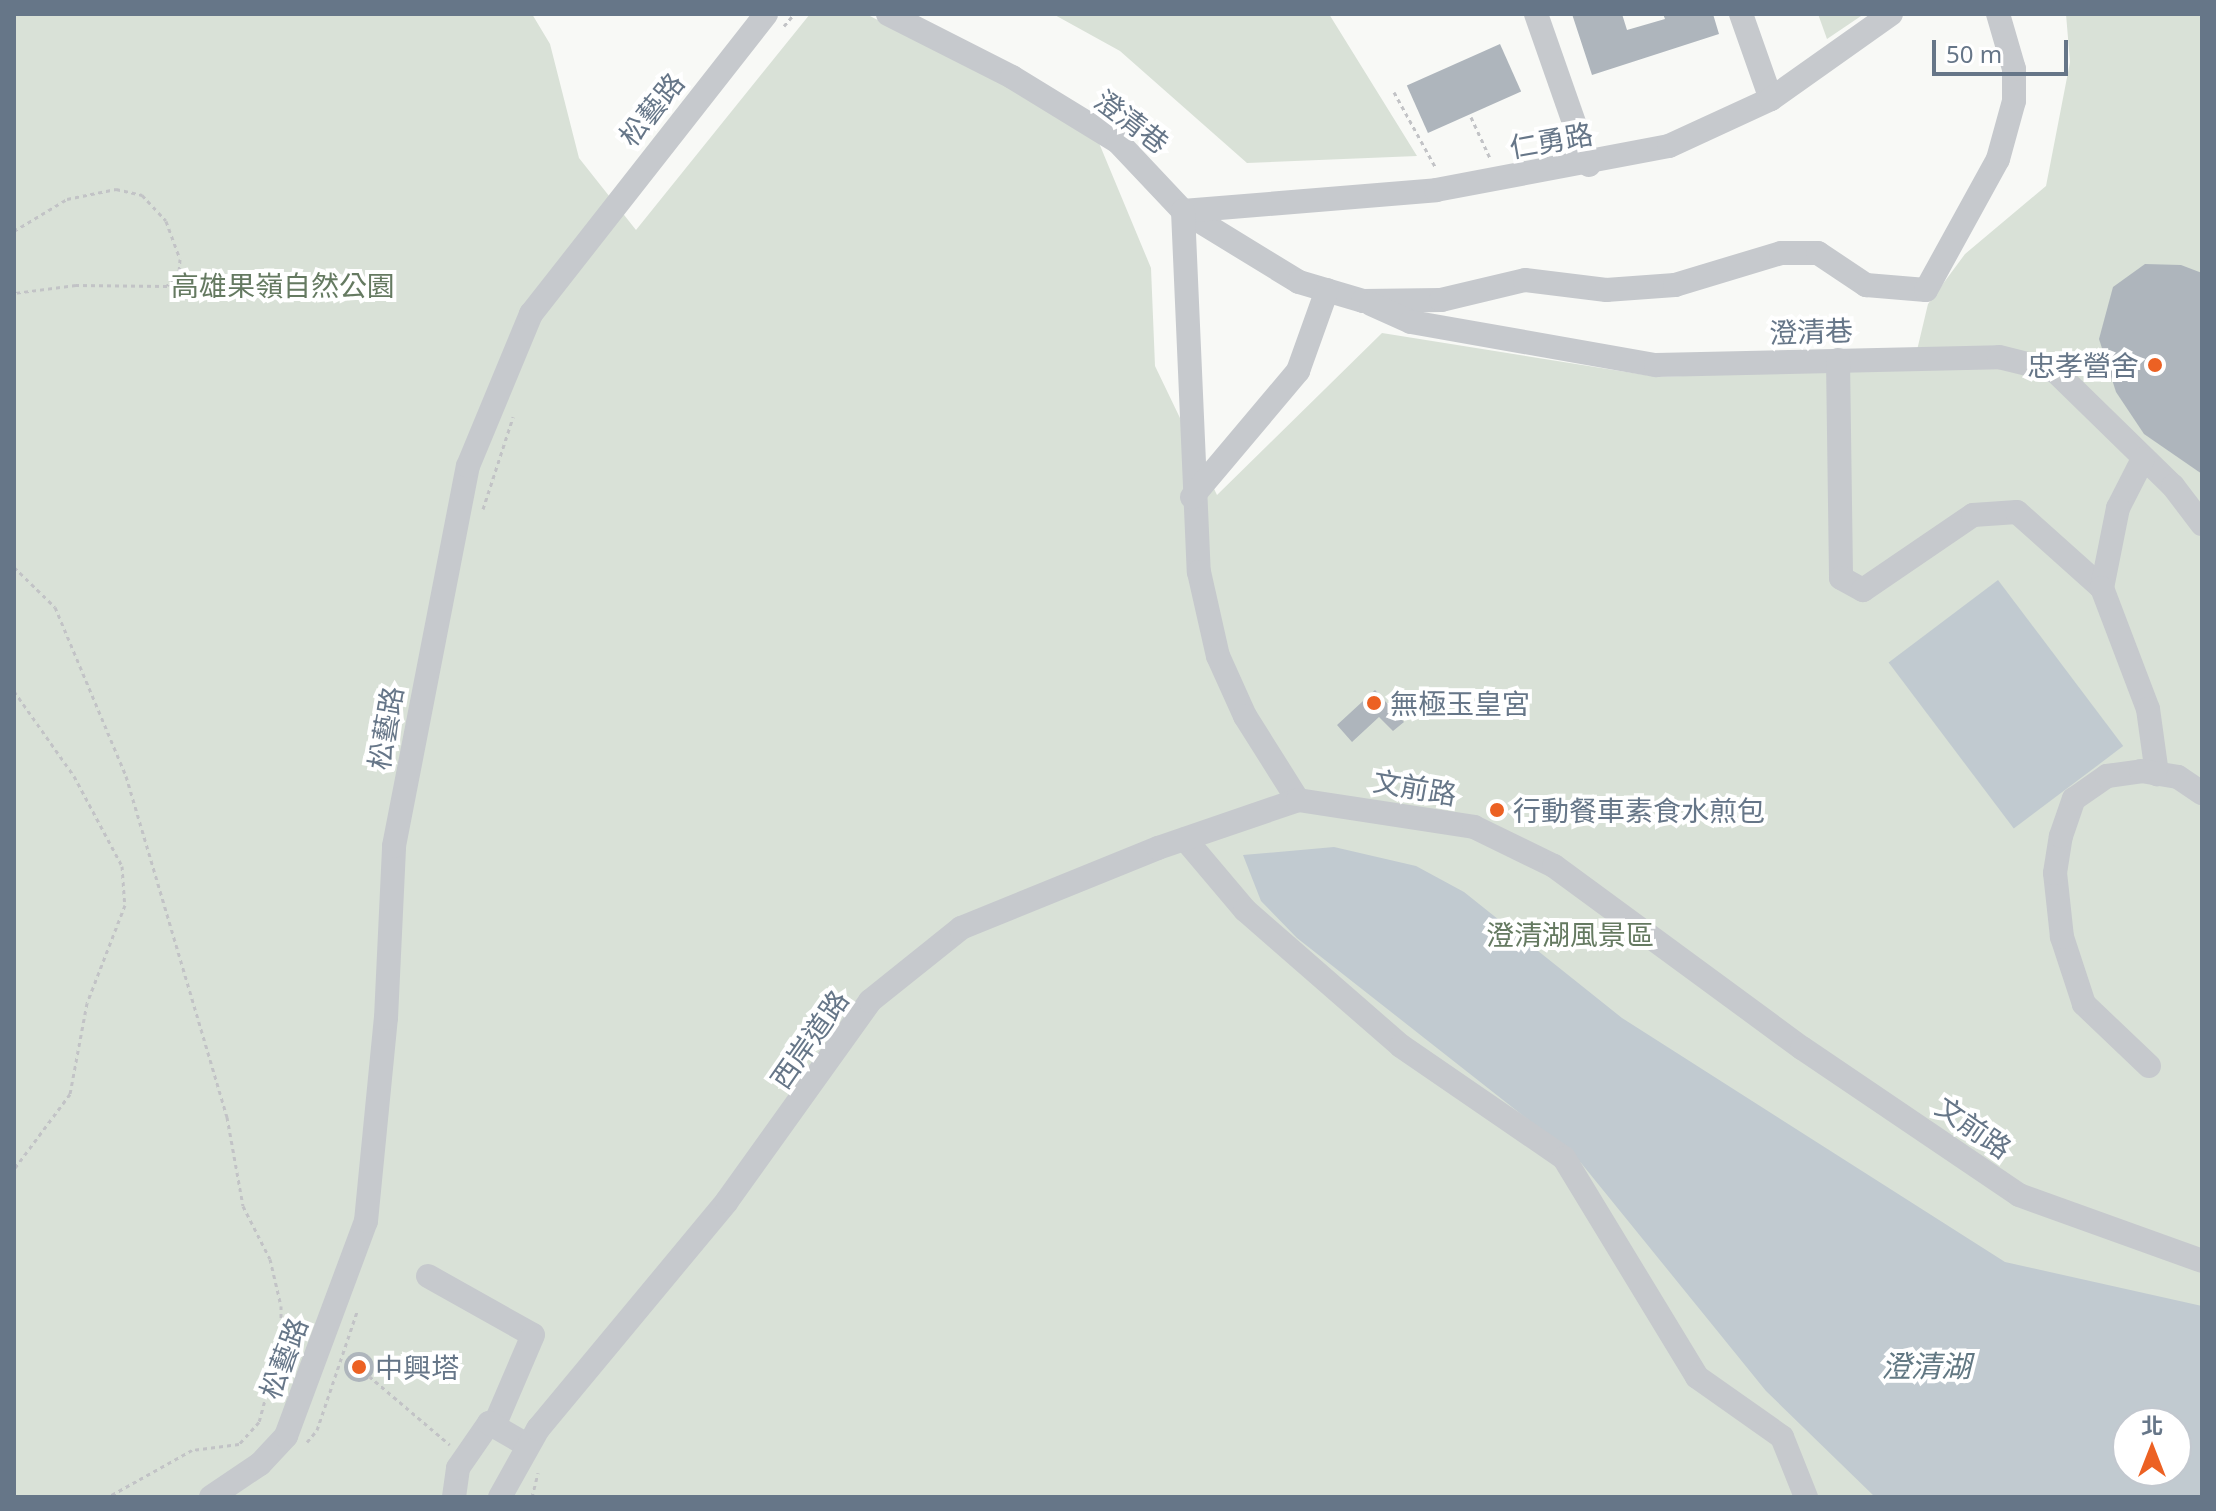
<!DOCTYPE html>
<html>
<head>
<meta charset="utf-8">
<style>
	body { margin:0 }
	#map { position:relative; width:2216px; height:1511px; overflow:hidden; background:#f8f9f6; font-family:"Noto Sans","Noto Sans TC",sans-serif }
	div>[style] { position:absolute }
	.green>* { inset:0; background:#d9e1d7 }
	.water>* { inset:0; background:#c1cad0; transform-origin:0 0 }
	.building>* { inset:0; background:#aeb5bc; transform-origin:0 0 }
	.round { border-radius:50% }
	.path>* { height:3px; margin-top:-1.5px; transform-origin:0; background:repeating-linear-gradient(90deg,#c2c3c6 0 4px,transparent 0 8px) }
	.minor>* { height:24px; margin:-12px; padding:0 12px; transform-origin:12px; border-radius:12px; background:#c6c9cd }
	.dots>* { width:22px; height:22px; translate:-50% -50%; box-sizing:border-box; border:4px solid #fff; border-radius:50% }
	span { translate:-50% -50%; white-space:nowrap; text-align:center; line-height:1.15; -webkit-text-stroke:8px #fff; paint-order:stroke }
	.street-label { font-size:28px; color:#667688 }
	.park-label { font-size:28px; color:#657a61 }
	.poi-label { font-size:28px; color:#667688 }
	.right { translate:-100% -50%; text-align:right }
	.left { translate:0 -50%; text-align:left }
	.water-label { font-size:30px; color:#627883; font-style:italic }
	.frame { position:absolute; inset:0; border:16px solid #667688; pointer-events:none }
	.north { position:absolute; left:2112px; top:1407px; width:80px; height:80px; box-sizing:border-box; background:#fff; border:2px solid #c2c8cf; border-radius:50%; rotate:0deg; font-size:22px; font-weight:700; line-height:32px; text-align:center; color:#667688 }
	.north::after { content:''; display:block; margin:auto; width:28px; height:36px; background:#ec6123; clip-path:polygon(50% 0,100% 100%,50% 72%,0 100%) }
	.scale { position:absolute; left:1932px; top:40px; width:136px; height:36px; box-sizing:border-box; border:4px solid #667688; border-top:0; padding-left:10px; font-size:24px; line-height:28px; white-space:nowrap; color:#667688; -webkit-text-stroke:6px #fff; paint-order:stroke }
</style>
</head>
<body>
<div id="map">
	<div class="green">
		<div style="clip-path:polygon(evenodd,14px 14px,532px 14px,550px 44px,579px 158px,636px 230px,810px 14px,866px 14px,1094px 131px,1151px 268px,1155px 366px,1217px 495px,1382px 333px,1658px 377px,1913px 367px,1928px 304px,1965px 254px,2046px 186px,2070px 62px,2066px 14px,2202px 14px,2202px 1497px,14px 1497px,14px 14px,2128px 1423px,2176px 1423px,2176px 1471px,2128px 1471px,2128px 1423px)"></div>
		<div style="clip-path:polygon(1053px 14px,1329px 14px,1417px 156px,1247px 163px,1120px 51px)"></div>
		<div style="clip-path:polygon(1818px 14px,1864px 14px,1827px 39px)"></div>
	</div>
	<div class="water">
		<div style="left:1998px;top:580px;width:208px;height:137px;rotate:53deg"></div>
		<div style="clip-path:polygon(evenodd,1334px 847px,1416px 866px,1464px 892px,1622px 1018px,2005px 1262px,2202px 1306px,2202px 1497px,1875px 1497px,1766px 1391px,1577px 1158px,1297px 938px,1261px 901px,1243px 855px,1334px 847px,2128px 1423px,2176px 1423px,2176px 1471px,2128px 1471px,2128px 1423px)"></div>
	</div>
	<div class="building">
		<div style="clip-path:polygon(1572px 14px,1622px 14px,1627px 30px,1665px 19px,1663px 14px,1713px 14px,1719px 34px,1592px 75px)"></div>
		<div style="left:1500px;top:44px;width:52px;height:102px;rotate:66deg"></div>
		<div style="clip-path:polygon(2145px 264px,2181px 265px,2202px 273px,2202px 474px,2144px 434px,2116px 392px,2099px 339px,2113px 287px)"></div>
		<div style="clip-path:polygon(1375px 690px,1404px 722px,1393px 731px,1379px 717px,1352px 742px,1337px 725px)"></div>
		<div class="round" style="left:344px;top:1352px;width:30px;height:30px"></div>
	</div>
	<div class="path">
		<div style="left:784px;top:26px;width:16px;rotate:-50deg"></div>
		<div style="left:1394px;top:92px;width:87px;rotate:61.1deg"></div>
		<div style="left:1471px;top:117px;width:45px;rotate:65.1deg"></div>
		<div style="left:14px;top:231px;width:62px;rotate:-31.1deg"></div>
		<div style="left:67px;top:199px;width:50px;rotate:-11.5deg"></div>
		<div style="left:116px;top:189px;width:27px;rotate:13deg"></div>
		<div style="left:142px;top:195px;width:35px;rotate:47deg"></div>
		<div style="left:166px;top:221px;width:40px;rotate:69.8deg"></div>
		<div style="left:180px;top:259px;width:13px;rotate:94deg"></div>
		<div style="left:179px;top:272px;width:18px;rotate:131deg"></div>
		<div style="left:167px;top:286px;width:91px;rotate:-179.4deg"></div>
		<div style="left:76px;top:285px;width:63px;rotate:172.6deg"></div>
		<div style="left:483px;top:509px;width:97px;rotate:-71.9deg"></div>
		<div style="left:14px;top:567px;width:57px;rotate:44.3deg"></div>
		<div style="left:55px;top:607px;width:183px;rotate:67.2deg"></div>
		<div style="left:126px;top:776px;width:356px;rotate:73.5deg"></div>
		<div style="left:227px;top:1117px;width:90px;rotate:79.8deg"></div>
		<div style="left:243px;top:1206px;width:59px;rotate:63deg"></div>
		<div style="left:270px;top:1259px;width:48px;rotate:76.8deg"></div>
		<div style="left:281px;top:1306px;width:34px;rotate:90deg"></div>
		<div style="left:281px;top:1340px;width:85px;rotate:105deg"></div>
		<div style="left:259px;top:1422px;width:30px;rotate:132deg"></div>
		<div style="left:239px;top:1444px;width:47px;rotate:172.7deg"></div>
		<div style="left:192px;top:1450px;width:96px;rotate:150.8deg"></div>
		<div style="left:14px;top:691px;width:104px;rotate:54.8deg"></div>
		<div style="left:74px;top:776px;width:102px;rotate:61.9deg"></div>
		<div style="left:122px;top:866px;width:39px;rotate:86deg"></div>
		<div style="left:125px;top:905px;width:105px;rotate:111.2deg"></div>
		<div style="left:87px;top:1003px;width:93px;rotate:100.6deg"></div>
		<div style="left:70px;top:1094px;width:94px;rotate:126.7deg"></div>
		<div style="left:369px;top:1376px;width:106px;rotate:40.4deg"></div>
		<div style="left:307px;top:1442px;width:16px;rotate:-50deg"></div>
		<div style="left:317px;top:1430px;width:125px;rotate:-71.3deg"></div>
		<div style="left:532px;top:1497px;width:25px;rotate:-76deg"></div>
	</div>
	<div class="minor">
		<div style="left:888px;top:14px;width:139px;rotate:26.9deg"></div>
		<div style="left:1012px;top:77px;width:124px;rotate:31.5deg"></div>
		<div style="left:1118px;top:142px;width:95px;rotate:46.7deg"></div>
		<div style="left:1183px;top:211px;width:136px;rotate:31.5deg"></div>
		<div style="left:1299px;top:282px;width:67px;rotate:16.5deg"></div>
		<div style="left:1363px;top:301px;width:78px;rotate:-0.7deg"></div>
		<div style="left:1441px;top:300px;width:86px;rotate:-13.4deg"></div>
		<div style="left:1525px;top:280px;width:82px;rotate:7deg"></div>
		<div style="left:1606px;top:290px;width:69px;rotate:-4.1deg"></div>
		<div style="left:1675px;top:285px;width:111px;rotate:-16.8deg"></div>
		<div style="left:1781px;top:253px;width:37px"></div>
		<div style="left:1818px;top:253px;width:58px;rotate:33.7deg"></div>
		<div style="left:1866px;top:285px;width:60px;rotate:4.8deg"></div>
		<div style="left:1926px;top:290px;width:149px;rotate:-61.2deg"></div>
		<div style="left:1998px;top:159px;width:60px;rotate:-74.6deg"></div>
		<div style="left:2014px;top:101px;width:32px;rotate:-90deg"></div>
		<div style="left:2014px;top:69px;width:57px;rotate:-106.2deg"></div>
		<div style="left:1536px;top:14px;width:160px;rotate:70.7deg"></div>
		<div style="left:1741px;top:14px;width:90px;rotate:70.6deg"></div>
		<div style="left:1183px;top:211px;width:254px;rotate:-4.7deg"></div>
		<div style="left:1436px;top:190px;width:237px;rotate:-10.7deg"></div>
		<div style="left:1669px;top:146px;width:112px;rotate:-24.7deg"></div>
		<div style="left:1771px;top:99px;width:147px;rotate:-35.3deg"></div>
		<div style="left:1183px;top:211px;width:361px;rotate:87.5deg"></div>
		<div style="left:1199px;top:572px;width:86px;rotate:77.3deg"></div>
		<div style="left:1218px;top:656px;width:66px;rotate:65.8deg"></div>
		<div style="left:1245px;top:716px;width:99px;rotate:57.8deg"></div>
		<div style="left:1371px;top:304px;width:44px;rotate:24.2deg"></div>
		<div style="left:1411px;top:322px;width:249px;rotate:10deg"></div>
		<div style="left:1656px;top:365px;width:343px;rotate:-1.3deg"></div>
		<div style="left:1999px;top:357px;width:58px;rotate:14deg"></div>
		<div style="left:2055px;top:371px;width:165px;rotate:44.3deg"></div>
		<div style="left:2173px;top:486px;width:48px;rotate:52.7deg"></div>
		<div style="left:1838px;top:360px;width:218px;rotate:89.2deg"></div>
		<div style="left:1841px;top:578px;width:25px;rotate:29deg"></div>
		<div style="left:1863px;top:590px;width:133px;rotate:-34.3deg"></div>
		<div style="left:1973px;top:515px;width:44px;rotate:-3.9deg"></div>
		<div style="left:2017px;top:512px;width:114px;rotate:41.8deg"></div>
		<div style="left:2143px;top:459px;width:55px;rotate:117deg"></div>
		<div style="left:2118px;top:508px;width:82px;rotate:101.3deg"></div>
		<div style="left:2102px;top:588px;width:129px;rotate:69.2deg"></div>
		<div style="left:2148px;top:709px;width:66px;rotate:82.1deg"></div>
		<div style="left:1192px;top:497px;width:165px;rotate:-49.9deg"></div>
		<div style="left:1298px;top:371px;width:86px;rotate:-70.3deg"></div>
		<div style="left:1185px;top:839px;width:93px;rotate:49.8deg"></div>
		<div style="left:1245px;top:910px;width:207px;rotate:41.1deg"></div>
		<div style="left:1401px;top:1046px;width:198px;rotate:34.5deg"></div>
		<div style="left:1564px;top:1158px;width:256px;rotate:58.7deg"></div>
		<div style="left:1697px;top:1377px;width:104px;rotate:35.2deg"></div>
		<div style="left:1782px;top:1437px;width:65px;rotate:68.2deg"></div>
		<div style="left:2149px;top:1066px;width:90px;rotate:-136.4deg"></div>
		<div style="left:2084px;top:1004px;width:71px;rotate:-108.2deg"></div>
		<div style="left:2062px;top:937px;width:64px;rotate:-96.2deg"></div>
		<div style="left:2055px;top:873px;width:37px;rotate:-81deg"></div>
		<div style="left:2061px;top:836px;width:39px;rotate:-71deg"></div>
		<div style="left:2074px;top:799px;width:40px;rotate:-34.9deg"></div>
		<div style="left:2107px;top:776px;width:34px;rotate:-8deg"></div>
		<div style="left:2141px;top:771px;width:37px;rotate:9deg"></div>
		<div style="left:2178px;top:777px;width:29px;rotate:34deg"></div>
		<div style="left:428px;top:1276px;width:120px;rotate:29.3deg"></div>
		<div style="left:533px;top:1335px;width:99px;rotate:113.2deg"></div>
		<div style="left:211px;top:1497px;width:59px;rotate:-34deg"></div>
		<div style="left:260px;top:1464px;width:38px;rotate:-47deg"></div>
		<div style="left:286px;top:1436px;width:229px;rotate:-69.6deg"></div>
		<div style="left:366px;top:1221px;width:204px;rotate:-84.4deg"></div>
		<div style="left:386px;top:1018px;width:172px;rotate:-87.3deg"></div>
		<div style="left:394px;top:846px;width:387px;rotate:-79deg"></div>
		<div style="left:468px;top:466px;width:165px;rotate:-67.5deg"></div>
		<div style="left:531px;top:314px;width:381px;rotate:-51.9deg"></div>
		<div style="left:454px;top:1497px;width:29px;rotate:-82deg"></div>
		<div style="left:458px;top:1468px;width:55px;rotate:-55.4deg"></div>
		<div style="left:489px;top:1423px;width:44px;rotate:30.1deg"></div>
		<div style="left:500px;top:1497px;width:78px;rotate:-60.8deg"></div>
		<div style="left:538px;top:1429px;width:296px;rotate:-50.3deg"></div>
		<div style="left:727px;top:1201px;width:246px;rotate:-54.4deg"></div>
		<div style="left:870px;top:1001px;width:117px;rotate:-38.7deg"></div>
		<div style="left:961px;top:928px;width:213px;rotate:-22.1deg"></div>
		<div style="left:1158px;top:848px;width:148px;rotate:-18.9deg"></div>
		<div style="left:1298px;top:800px;width:178px;rotate:8.7deg"></div>
		<div style="left:1474px;top:827px;width:89px;rotate:26deg"></div>
		<div style="left:1554px;top:866px;width:308px;rotate:36.3deg"></div>
		<div style="left:1802px;top:1048px;width:262px;rotate:34.1deg"></div>
		<div style="left:2019px;top:1195px;width:195px;rotate:19.8deg"></div>
	</div>
	<div class="dots">
		<div style="left:2155px;top:365px;background:#ec6123"></div>
		<div style="left:1374px;top:703px;background:#ec6123"></div>
		<div style="left:1497px;top:810px;background:#ec6123"></div>
		<div style="left:359px;top:1367px;background:#ec6123"></div>
	</div>
	<div class="street-label">
		<span style="left:651px;top:109px;rotate:-51deg">松藝路</span>
		<span style="left:1132px;top:121px;rotate:37deg">澄清巷</span>
		<span style="left:1551px;top:140px;rotate:-10deg">仁勇路</span>
		<span style="left:1811px;top:331px;rotate:-2deg">澄清巷</span>
		<span style="left:385px;top:728px;rotate:-80deg">松藝路</span>
		<span style="left:1415px;top:787px;rotate:10deg">文前路</span>
		<span style="left:809px;top:1039px;rotate:-55deg">西岸道路</span>
		<span style="left:1974px;top:1127px;rotate:35deg">文前路</span>
		<span style="left:283px;top:1358px;rotate:-69deg">松藝路</span>
	</div>
	<div class="park-label">
		<span style="left:283px;top:285px">高雄果嶺自然公園</span>
		<span style="left:1570px;top:934px">澄清湖風景區</span>
	</div>
	<div class="poi-label">
		<span class="right" style="left:2139px;top:365px">忠孝營舍</span>
		<span class="left" style="left:1390px;top:703px">無極玉皇宮</span>
		<span class="left" style="left:1513px;top:810px">行動餐車素食水煎包</span>
		<span class="left" style="left:375px;top:1367px">中興塔</span>
	</div>
	<div class="water-label">
		<span style="left:1926px;top:1366px">澄清湖</span>
	</div>
	<div class="frame"></div>
	<div class="north">北</div>
	<div class="scale">50 m</div>
</div>
</body>
</html>
